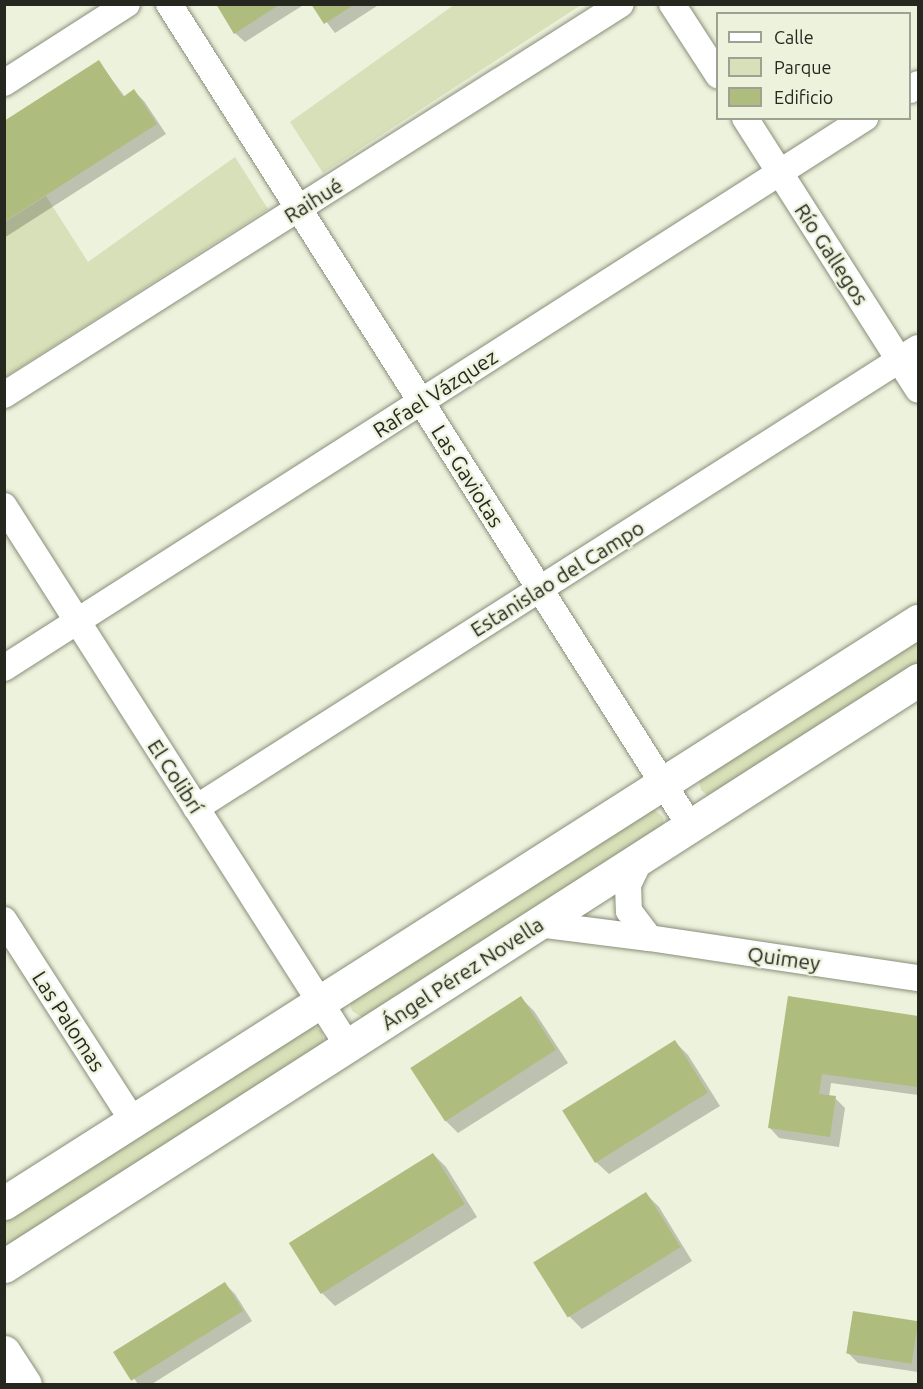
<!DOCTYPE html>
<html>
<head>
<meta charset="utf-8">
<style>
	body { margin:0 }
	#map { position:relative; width:923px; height:1389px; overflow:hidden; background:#ecf2dc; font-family:Ubuntu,sans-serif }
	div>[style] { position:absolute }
	.green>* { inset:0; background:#d7e0b8 }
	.shadow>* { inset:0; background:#0003 }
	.building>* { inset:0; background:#aebc7e; transform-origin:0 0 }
	.roads { filter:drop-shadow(0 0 2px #898e7a) drop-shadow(0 0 2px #898e7a) }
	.minor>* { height:26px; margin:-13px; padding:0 13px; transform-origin:13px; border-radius:13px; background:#fff }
	.secondary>* { height:33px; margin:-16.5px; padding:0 16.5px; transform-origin:16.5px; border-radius:16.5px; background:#fff }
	span { translate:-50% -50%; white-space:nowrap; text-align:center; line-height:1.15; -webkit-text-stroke:4.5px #ecf2dc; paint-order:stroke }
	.street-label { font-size:21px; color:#262820 }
	.frame { position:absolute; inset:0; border:6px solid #262820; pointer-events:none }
	.legend { position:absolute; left:716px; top:12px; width:195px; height:108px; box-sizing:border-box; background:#ecf2dc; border:2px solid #9da191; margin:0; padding:8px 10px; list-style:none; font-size:18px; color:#262820 }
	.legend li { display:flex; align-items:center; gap:12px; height:30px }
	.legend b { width:30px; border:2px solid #9da191 }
</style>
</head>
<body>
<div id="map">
	<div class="green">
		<div style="clip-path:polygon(454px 5px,581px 5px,323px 173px,290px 122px)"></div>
		<div style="clip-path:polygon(235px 157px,268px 209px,5px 377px,5px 222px,46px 196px,88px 262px)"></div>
		<div style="clip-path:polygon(918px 633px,918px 668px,708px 796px,701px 790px,699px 780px)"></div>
		<div style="clip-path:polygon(652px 808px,663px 817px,664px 827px,365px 1019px,352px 1011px,350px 1002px)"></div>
		<div style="clip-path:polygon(310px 1024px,322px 1031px,324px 1045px,5px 1252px,5px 1217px)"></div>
	</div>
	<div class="shadow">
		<div style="clip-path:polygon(218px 4px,305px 4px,245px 42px,235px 33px)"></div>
		<div style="clip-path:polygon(313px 4px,380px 4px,335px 33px)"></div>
		<div style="clip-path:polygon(99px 62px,125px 97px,134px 91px,144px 101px,166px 134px,4px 238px,4px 123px)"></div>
		<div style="clip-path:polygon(521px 998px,534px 1011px,568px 1063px,458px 1133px,445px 1120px)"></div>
		<div style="clip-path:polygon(789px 998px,918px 1017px,918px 1095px,831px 1083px,829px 1097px,835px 1098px,845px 1108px,839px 1147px,779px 1138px,770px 1128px)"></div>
		<div style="clip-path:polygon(675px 1042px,688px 1055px,720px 1106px,609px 1174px,596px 1162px,565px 1111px)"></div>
		<div style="clip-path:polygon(433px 1154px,446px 1167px,477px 1217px,335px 1306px,322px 1293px)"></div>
		<div style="clip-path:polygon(646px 1194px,659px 1207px,692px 1261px,582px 1329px,569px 1316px,535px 1263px)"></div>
		<div style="clip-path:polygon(225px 1284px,235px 1294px,252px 1321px,152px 1384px,138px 1384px,116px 1353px)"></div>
		<div style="clip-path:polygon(854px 1313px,918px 1322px,918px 1372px,858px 1363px,848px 1353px)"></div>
	</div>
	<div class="building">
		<div style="clip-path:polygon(216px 4px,280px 4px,234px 34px)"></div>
		<div style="clip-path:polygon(311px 4px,355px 4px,324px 24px)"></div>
		<div style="clip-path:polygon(99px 60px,123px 97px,134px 89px,157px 124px,4px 222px,4px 121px)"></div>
		<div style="left:521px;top:996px;width:64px;height:132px;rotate:57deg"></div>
		<div style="clip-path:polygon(788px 996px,918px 1016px,918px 1087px,822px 1074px,819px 1094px,836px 1096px,830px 1137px,768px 1128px)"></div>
		<div style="left:675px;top:1040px;width:62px;height:133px;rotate:58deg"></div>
		<div style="left:433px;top:1153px;width:60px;height:170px;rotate:58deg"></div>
		<div style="left:646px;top:1192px;width:65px;height:133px;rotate:58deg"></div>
		<div style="left:225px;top:1282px;width:34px;height:132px;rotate:58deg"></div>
		<div style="left:853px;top:1311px;width:66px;height:43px;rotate:9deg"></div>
	</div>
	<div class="roads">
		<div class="minor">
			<div style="left:169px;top:4px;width:973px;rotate:57.63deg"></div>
			<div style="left:672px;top:4px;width:85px;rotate:57.1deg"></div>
			<div style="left:4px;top:83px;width:146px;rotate:-32.7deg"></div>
			<div style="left:910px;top:90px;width:10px;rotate:-37deg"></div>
			<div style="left:745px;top:118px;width:322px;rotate:57.5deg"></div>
			<div style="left:4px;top:395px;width:730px;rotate:-32.36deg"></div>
			<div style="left:4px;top:506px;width:640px;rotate:57.5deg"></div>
			<div style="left:4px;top:668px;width:1022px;rotate:-32.57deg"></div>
			<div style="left:196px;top:808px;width:856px;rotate:-32.5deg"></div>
			<div style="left:641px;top:858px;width:30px;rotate:116deg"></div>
			<div style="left:628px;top:885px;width:26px;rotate:88deg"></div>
			<div style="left:629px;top:911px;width:34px;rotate:53deg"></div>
			<div style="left:4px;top:920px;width:239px;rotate:57.3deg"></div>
			<div style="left:538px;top:924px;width:112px;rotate:7.2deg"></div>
			<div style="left:649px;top:938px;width:272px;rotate:8.5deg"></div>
		</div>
		<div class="secondary">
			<div style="left:4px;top:1203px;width:1084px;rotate:-32.49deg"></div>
			<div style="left:4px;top:1266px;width:1086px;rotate:-32.67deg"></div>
			<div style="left:4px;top:1352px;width:38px;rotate:57deg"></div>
		</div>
	</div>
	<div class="street-label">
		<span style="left:313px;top:200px;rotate:-32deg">Raihué</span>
		<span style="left:832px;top:254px;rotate:57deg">Río Gallegos</span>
		<span style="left:435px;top:393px;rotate:-33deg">Rafael Vázquez</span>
		<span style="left:468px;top:476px;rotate:58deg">Las Gaviotas</span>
		<span style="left:557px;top:578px;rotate:-32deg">Estanislao del Campo</span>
		<span style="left:176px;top:776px;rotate:57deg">El Colibrí</span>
		<span style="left:784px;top:958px;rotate:8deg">Quimey</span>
		<span style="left:462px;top:973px;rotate:-33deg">Ángel Pérez Novella</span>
		<span style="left:69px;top:1021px;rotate:57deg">Las Palomas</span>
	</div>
	<div class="frame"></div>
	<ul class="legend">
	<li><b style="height:8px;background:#fff"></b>Calle</li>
	<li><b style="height:16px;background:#d7e0b8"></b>Parque</li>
	<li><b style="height:16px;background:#aebc7e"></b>Edificio</li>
	</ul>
</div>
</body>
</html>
